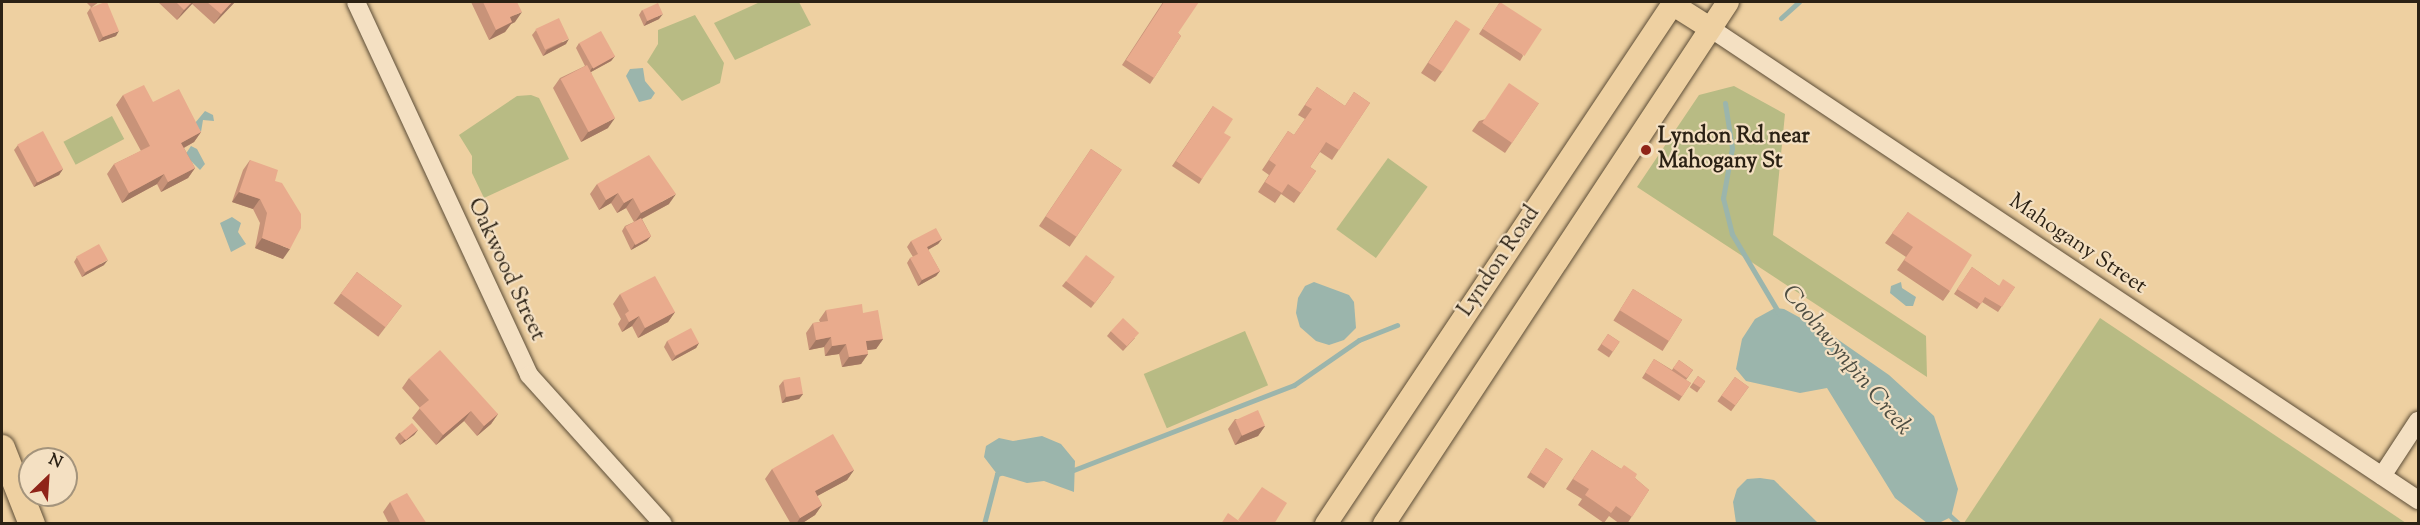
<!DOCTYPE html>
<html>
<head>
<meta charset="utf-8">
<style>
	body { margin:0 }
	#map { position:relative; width:2420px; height:525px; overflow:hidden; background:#eed0a1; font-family:"Sorts Mill Goudy",serif }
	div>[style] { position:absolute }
	.green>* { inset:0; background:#b8bb84; transform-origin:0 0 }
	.water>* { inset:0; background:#9bb5ac }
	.stream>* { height:5px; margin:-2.5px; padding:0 2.5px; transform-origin:2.5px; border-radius:2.5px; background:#9bb5ac }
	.roads { filter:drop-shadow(0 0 2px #5c4d37) drop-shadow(0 0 2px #5c4d37) }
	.minor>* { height:18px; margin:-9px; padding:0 9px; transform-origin:9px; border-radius:9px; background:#f4e0c2 }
	.major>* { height:22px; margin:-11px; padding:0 11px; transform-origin:11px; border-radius:11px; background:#eed0a1 }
	.highway>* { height:26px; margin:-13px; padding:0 13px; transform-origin:13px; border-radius:13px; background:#eed0a1 }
	.wall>* { inset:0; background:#c89379; transform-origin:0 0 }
	.shaded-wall>* { inset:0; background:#a37863 }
	.building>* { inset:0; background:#e9ab8d; transform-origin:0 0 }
	.dots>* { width:16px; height:16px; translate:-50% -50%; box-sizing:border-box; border:3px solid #f4e0c2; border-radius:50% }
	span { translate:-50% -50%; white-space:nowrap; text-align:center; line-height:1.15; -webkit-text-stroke:4.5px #f4e0c2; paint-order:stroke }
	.poi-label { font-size:22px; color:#2b2114; font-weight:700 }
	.left { translate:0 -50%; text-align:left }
	.street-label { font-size:22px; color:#2b2114 }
	.water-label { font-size:24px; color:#4d4d42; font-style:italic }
	.frame { position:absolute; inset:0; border:3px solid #2b2114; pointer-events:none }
	.north { position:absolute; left:18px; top:447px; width:60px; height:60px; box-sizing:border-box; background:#f4e0c2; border:2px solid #a4947c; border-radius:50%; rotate:25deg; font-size:16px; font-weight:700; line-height:24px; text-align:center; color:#2b2114 }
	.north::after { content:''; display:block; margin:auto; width:21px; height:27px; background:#8f2418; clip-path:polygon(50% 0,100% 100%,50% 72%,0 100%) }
</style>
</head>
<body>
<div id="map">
	<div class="green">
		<div style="clip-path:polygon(760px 2px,799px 2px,811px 25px,735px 60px,714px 23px)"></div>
		<div style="clip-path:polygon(695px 15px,724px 63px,720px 83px,682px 101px,647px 62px,658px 44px,658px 30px)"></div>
		<div style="clip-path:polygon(1734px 86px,1785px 114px,1773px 235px,1926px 336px,1927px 377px,1637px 187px,1699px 95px)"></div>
		<div style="clip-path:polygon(531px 95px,539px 98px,569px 159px,484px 198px,472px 173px,472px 156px,459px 135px,517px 96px)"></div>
		<div style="left:112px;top:116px;width:26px;height:55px;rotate:62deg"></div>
		<div style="left:1388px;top:158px;width:49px;height:88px;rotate:36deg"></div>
		<div style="clip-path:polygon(2100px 318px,2406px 523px,1964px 523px)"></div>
		<div style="left:1245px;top:331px;width:59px;height:110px;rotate:67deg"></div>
	</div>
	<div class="water">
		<div style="clip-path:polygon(643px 68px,645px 81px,655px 93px,651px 99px,639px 102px,626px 76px,630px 69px)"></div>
		<div style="clip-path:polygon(205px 111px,213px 115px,214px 121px,203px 120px,201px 132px,195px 123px)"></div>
		<div style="clip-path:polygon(191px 146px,197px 149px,205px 164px,200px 170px,185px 155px)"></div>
		<div style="clip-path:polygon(232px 217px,241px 223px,238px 232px,246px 244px,231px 252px,220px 223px)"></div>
		<div style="clip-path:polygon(1314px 282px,1349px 295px,1354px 302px,1356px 328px,1344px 340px,1329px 345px,1316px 341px,1300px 327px,1296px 313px,1298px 298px,1305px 286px)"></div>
		<div style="clip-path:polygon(1901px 282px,1902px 288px,1916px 297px,1913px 306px,1906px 306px,1890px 293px,1891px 286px)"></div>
		<div style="clip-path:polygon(1775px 308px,1784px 309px,1830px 334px,1889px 375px,1934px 416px,1958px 489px,1951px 517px,1939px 523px,1927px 523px,1895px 498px,1827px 388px,1800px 393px,1746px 381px,1736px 369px,1742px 339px,1755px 319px)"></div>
		<div style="clip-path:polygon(1042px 436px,1061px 444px,1075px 461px,1074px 492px,1044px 481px,1027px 483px,997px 474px,984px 457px,986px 446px,999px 438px,1013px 441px)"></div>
		<div style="clip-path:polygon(1760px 478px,1774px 480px,1818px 523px,1736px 523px,1733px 502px,1737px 489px,1747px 479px)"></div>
	</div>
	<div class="stream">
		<div style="left:1781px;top:18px;width:24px;rotate:-42deg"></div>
		<div style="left:1725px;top:103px;width:46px;rotate:81.2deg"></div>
		<div style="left:1732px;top:148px;width:51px;rotate:100.2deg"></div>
		<div style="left:1723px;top:198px;width:37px;rotate:76deg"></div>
		<div style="left:1732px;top:234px;width:92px;rotate:59.3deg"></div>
		<div style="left:1071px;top:471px;width:239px;rotate:-21.1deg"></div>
		<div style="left:1294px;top:385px;width:79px;rotate:-34.7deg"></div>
		<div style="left:1359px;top:340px;width:41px;rotate:-21.5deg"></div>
		<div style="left:1947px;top:513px;width:16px;rotate:43deg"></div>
		<div style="left:984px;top:524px;width:52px;rotate:-75.4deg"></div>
		<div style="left:997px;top:474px;width:6px;rotate:-18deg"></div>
	</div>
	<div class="roads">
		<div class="minor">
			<div style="left:356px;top:2px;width:411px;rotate:65.1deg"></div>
			<div style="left:529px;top:375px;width:200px;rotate:48deg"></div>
			<div style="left:1710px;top:28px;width:851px;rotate:33.69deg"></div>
			<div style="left:2382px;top:476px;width:66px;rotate:-56.8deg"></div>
		</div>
		<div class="major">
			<div style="left:1672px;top:4px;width:45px;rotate:32.3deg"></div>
			<div style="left:1326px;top:524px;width:627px;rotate:-56.31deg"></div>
			<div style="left:1384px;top:524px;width:625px;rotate:-56.61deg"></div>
		</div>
		<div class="highway">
			<div style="left:2px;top:448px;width:82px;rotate:68.5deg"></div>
		</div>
	</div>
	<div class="wall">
		<div style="clip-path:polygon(86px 2px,99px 2px,92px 7px,116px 36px,99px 42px,87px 13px,91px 7px)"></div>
		<div style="clip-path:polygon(158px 2px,235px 2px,214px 24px,192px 4px,177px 20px)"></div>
		<div style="clip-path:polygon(471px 2px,517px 2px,515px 22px,511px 24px,505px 32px,489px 40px)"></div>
		<div style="clip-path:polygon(1163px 2px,1178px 33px,1181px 36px,1150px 84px,1122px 65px)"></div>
		<div style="clip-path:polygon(1500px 2px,1523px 56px,1520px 61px,1479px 34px)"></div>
		<div style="clip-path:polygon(642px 10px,659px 19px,644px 26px,639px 15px)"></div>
		<div style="clip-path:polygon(1456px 20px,1442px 72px,1435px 82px,1421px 73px)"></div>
		<div style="clip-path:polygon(536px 30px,566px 44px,543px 56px,532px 35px)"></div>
		<div style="clip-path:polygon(579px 43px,615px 56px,611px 61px,591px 72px,608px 128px,581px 142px,553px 88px,560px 78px,585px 66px,576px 48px)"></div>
		<div style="clip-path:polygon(1317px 87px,1345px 106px,1354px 92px,1370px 103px,1332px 160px,1320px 152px,1310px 167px,1316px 171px,1294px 203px,1281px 194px,1275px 203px,1258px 192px,1269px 175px,1262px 170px,1288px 131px,1294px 135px,1305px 119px,1298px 115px)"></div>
		<div style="clip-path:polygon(123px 95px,153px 102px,201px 132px,194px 142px,184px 148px,195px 168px,188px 178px,161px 192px,157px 184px,122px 203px,107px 174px,114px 164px,141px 151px,116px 105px)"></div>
		<div style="clip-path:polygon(1539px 103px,1505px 153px,1472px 131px,1479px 121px)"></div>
		<div style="clip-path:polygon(1213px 106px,1224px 133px,1202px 179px,1199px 184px,1172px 166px)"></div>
		<div style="clip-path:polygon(18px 145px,63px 169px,59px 175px,34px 187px,14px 150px)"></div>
		<div style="left:1091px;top:149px;width:37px;height:93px;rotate:34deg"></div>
		<div style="clip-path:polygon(250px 160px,275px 181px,283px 259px,255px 248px,260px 223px,253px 209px,232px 202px,243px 170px)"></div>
		<div style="clip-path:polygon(597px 184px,669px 204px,642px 219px,651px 236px,647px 241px,631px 250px,622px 231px,625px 226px,634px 222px,626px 208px,617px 213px,611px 203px,599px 210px,590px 194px)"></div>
		<div style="clip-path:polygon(1908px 212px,1950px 291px,1943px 301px,1897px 270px,1906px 257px,1885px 243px)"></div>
		<div style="clip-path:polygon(942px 239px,938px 244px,928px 250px,940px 271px,936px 276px,918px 286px,907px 263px,910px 258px,913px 257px,907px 247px,911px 241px)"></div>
		<div style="clip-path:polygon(77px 257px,104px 265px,82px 277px,74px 262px)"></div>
		<div style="clip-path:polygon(1972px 267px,1999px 286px,2015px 287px,1998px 312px,1982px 302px,1977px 309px,1954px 294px)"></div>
		<div style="left:357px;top:272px;width:56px;height:39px;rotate:37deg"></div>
		<div style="clip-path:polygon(1066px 281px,1111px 282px,1091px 308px,1062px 286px)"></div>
		<div style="left:1633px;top:289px;width:58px;height:37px;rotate:32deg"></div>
		<div style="clip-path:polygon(620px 294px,675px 312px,668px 322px,638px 338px,632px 326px,622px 332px,618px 324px,621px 319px,613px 304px)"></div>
		<div style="clip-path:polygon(826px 310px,863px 313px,883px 339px,876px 349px,867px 350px,868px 354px,861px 364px,842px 367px,839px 354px,825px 356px,824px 347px,809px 350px,806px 333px,813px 323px,820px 322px,819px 320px)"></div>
		<div style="clip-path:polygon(1111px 331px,1135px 338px,1123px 351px,1107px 336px)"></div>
		<div style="left:1608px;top:334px;width:14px;height:19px;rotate:34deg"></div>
		<div style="clip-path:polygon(667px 341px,699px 343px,696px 348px,672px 361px,664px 347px)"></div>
		<div style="clip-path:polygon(1654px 359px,1672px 370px,1679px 360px,1693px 370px,1686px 380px,1691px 383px,1679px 401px,1642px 378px)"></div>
		<div style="left:1698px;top:376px;width:9px;height:14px;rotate:36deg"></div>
		<div style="left:1735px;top:377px;width:17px;height:30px;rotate:36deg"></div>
		<div style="clip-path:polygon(409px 378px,498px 414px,491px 424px,477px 436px,464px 421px,436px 445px,412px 418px,420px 408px,402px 388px)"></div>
		<div style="clip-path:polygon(783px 381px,803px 394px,799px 399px,782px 403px,779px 386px)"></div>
		<div style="clip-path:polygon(1235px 419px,1265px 426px,1258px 436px,1235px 445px,1228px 429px)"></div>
		<div style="clip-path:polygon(418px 430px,414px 435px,400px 445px,395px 438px,399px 433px)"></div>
		<div style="left:1546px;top:448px;width:20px;height:35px;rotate:33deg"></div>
		<div style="clip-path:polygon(1592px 450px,1635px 478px,1649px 490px,1627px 524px,1620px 524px,1609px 516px,1604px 523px,1578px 505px,1582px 499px,1566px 489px)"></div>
		<div style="clip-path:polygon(772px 469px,854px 470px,847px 480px,817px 496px,822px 505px,815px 515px,801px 524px,791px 524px,765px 479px)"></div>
		<div style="clip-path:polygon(390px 502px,427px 524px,389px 524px,383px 512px)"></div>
	</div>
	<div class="shaded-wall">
		<div style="clip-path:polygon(192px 2px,194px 2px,177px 20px,184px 10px)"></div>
		<div style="clip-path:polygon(232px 2px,235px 2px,214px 24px,221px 14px)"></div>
		<div style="clip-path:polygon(522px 12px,515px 22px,511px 24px,505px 32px,489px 40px,496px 30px,510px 17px)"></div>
		<div style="clip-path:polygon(663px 14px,659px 19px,644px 26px,647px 21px)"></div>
		<div style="clip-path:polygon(119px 31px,116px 36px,99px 42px,103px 37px)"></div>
		<div style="clip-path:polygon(569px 39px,566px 44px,543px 56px,547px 50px)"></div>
		<div style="clip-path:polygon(615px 56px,611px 61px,589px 73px,592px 68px)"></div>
		<div style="clip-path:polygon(615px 118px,608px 128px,581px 142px,588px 132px)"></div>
		<div style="clip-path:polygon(201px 132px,194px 142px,174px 153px,181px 143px)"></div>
		<div style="clip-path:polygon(195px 168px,188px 178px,161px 192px,168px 182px)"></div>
		<div style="clip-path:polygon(63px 169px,59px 175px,34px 187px,37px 182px)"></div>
		<div style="clip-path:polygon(164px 174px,157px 184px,122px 203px,129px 193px)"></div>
		<div style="clip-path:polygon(239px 192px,260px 199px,253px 209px,232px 202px)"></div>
		<div style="clip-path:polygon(618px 193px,611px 203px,599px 210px,606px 200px)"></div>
		<div style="clip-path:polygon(676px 194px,669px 204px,634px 223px,641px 213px)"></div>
		<div style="clip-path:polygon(633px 198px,626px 208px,617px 213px,624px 203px)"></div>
		<div style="clip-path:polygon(651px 236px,647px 241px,631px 250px,635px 244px)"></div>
		<div style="clip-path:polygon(262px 238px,290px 249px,283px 259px,255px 248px)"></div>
		<div style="clip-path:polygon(942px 239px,938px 244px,924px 252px,927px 247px)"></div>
		<div style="clip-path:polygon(108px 260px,104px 265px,82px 277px,86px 272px)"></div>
		<div style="clip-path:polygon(940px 271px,936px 276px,918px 286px,922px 280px)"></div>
		<div style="clip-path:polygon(675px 312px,668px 322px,638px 338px,645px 328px)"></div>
		<div style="clip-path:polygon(639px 316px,632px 326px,622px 332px,629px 322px)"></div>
		<div style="clip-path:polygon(831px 337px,824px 347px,809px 350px,816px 340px)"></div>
		<div style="clip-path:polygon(883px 339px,876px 349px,859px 351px,866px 341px)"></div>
		<div style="clip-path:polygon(699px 343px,696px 348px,672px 361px,676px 356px)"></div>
		<div style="clip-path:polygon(846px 344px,839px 354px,825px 356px,832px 346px)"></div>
		<div style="clip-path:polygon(868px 354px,861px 364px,842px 367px,849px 357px)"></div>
		<div style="clip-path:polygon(803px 394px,799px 399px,782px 403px,786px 397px)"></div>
		<div style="clip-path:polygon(471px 411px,464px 421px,436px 445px,443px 435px)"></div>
		<div style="clip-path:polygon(498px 414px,491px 424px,477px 436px,484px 426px)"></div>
		<div style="clip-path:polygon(1265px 426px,1258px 436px,1235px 445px,1242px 435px)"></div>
		<div style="clip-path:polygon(418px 430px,414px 435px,400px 445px,404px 440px)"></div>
		<div style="clip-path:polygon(854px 470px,847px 480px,808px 501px,815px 491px)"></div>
		<div style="clip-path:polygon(822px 505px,815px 515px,801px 524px,796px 524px,800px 518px)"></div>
	</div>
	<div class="building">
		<div style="clip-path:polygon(105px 2px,107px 2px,119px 31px,103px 37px,90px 8px)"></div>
		<div style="clip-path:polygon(176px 2px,192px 2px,184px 10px)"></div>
		<div style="clip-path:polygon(207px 2px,232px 2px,221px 14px)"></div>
		<div style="clip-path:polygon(483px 2px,517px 2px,522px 12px,510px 17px,512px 22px,496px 30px)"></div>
		<div style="clip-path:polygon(1164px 2px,1199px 2px,1178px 33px,1181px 36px,1154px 78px,1126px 60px)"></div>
		<div style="left:1500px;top:2px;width:50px;height:32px;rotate:33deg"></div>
		<div style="left:658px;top:3px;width:12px;height:17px;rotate:66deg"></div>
		<div style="left:559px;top:18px;width:23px;height:26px;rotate:65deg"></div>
		<div style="left:1456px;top:20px;width:17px;height:51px;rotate:33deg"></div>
		<div style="left:601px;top:31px;width:29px;height:25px;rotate:61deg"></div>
		<div style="left:587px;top:65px;width:60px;height:30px;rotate:62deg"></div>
		<div style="left:1509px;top:83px;width:36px;height:48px;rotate:34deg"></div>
		<div style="clip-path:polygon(144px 85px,153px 102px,179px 89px,201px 132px,181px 143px,195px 168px,168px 182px,164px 174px,129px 193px,114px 164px,150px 146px,123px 95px)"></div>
		<div style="clip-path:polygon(1317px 87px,1345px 106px,1354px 92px,1370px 103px,1339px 150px,1326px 142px,1310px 167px,1316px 171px,1301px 193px,1288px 184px,1282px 193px,1265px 182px,1276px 165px,1269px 160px,1288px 131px,1294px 135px,1312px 109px,1305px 105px)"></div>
		<div style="clip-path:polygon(1213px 106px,1233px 119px,1224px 133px,1231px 137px,1202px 179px,1176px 161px)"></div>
		<div style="left:43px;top:131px;width:43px;height:29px;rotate:62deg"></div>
		<div style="left:1091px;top:149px;width:37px;height:81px;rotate:34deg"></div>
		<div style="clip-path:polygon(649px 155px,676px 194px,641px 213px,633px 198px,624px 203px,618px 193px,606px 200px,597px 184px)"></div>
		<div style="clip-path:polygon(250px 160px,278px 170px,275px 181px,282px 183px,301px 214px,301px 228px,290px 249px,262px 238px,267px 213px,260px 199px,239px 192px)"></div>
		<div style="clip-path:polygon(1908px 212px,1972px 255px,1950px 291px,1904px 260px,1913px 247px,1892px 233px)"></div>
		<div style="left:641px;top:218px;width:21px;height:18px;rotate:61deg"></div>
		<div style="clip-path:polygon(936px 228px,942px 239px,927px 247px,940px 271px,922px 280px,910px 258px,918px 254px,911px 241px)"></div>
		<div style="left:99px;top:244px;width:18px;height:26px;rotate:61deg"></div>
		<div style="left:1086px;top:255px;width:36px;height:33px;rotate:37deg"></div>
		<div style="clip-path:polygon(1972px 267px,1999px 286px,2003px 279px,2015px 287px,2002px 307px,1985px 297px,1981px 304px,1957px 289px)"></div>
		<div style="left:357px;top:272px;width:56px;height:27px;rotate:37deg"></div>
		<div style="clip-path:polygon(655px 276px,675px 312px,645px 328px,639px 316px,629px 322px,625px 314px,629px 311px,620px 294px)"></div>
		<div style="left:1633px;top:289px;width:58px;height:25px;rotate:32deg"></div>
		<div style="clip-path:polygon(862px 304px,863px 313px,878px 310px,883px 339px,866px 341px,868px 354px,849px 357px,846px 344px,832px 346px,831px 337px,816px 340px,813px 323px,828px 321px,826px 310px)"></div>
		<div style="left:1123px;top:318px;width:22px;height:18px;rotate:43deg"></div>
		<div style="left:691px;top:328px;width:17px;height:27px;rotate:62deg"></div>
		<div style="left:1608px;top:334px;width:14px;height:12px;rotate:34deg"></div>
		<div style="clip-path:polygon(440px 350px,498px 414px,484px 426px,471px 411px,443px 435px,419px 408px,429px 400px,409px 378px)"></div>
		<div style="left:1654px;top:359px;width:44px;height:16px;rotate:33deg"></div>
		<div style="left:1679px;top:360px;width:17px;height:10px;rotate:36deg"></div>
		<div style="clip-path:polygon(1698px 376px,1705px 381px,1701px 388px,1693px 383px)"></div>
		<div style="left:800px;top:377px;width:17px;height:17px;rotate:80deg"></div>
		<div style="left:1735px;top:377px;width:17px;height:23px;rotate:36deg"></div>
		<div style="left:1258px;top:410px;width:17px;height:25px;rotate:66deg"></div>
		<div style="left:412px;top:423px;width:9px;height:16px;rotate:49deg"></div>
		<div style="clip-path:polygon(833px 434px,854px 470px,815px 491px,822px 505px,800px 518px,772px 469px)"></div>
		<div style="left:1546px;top:448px;width:20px;height:29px;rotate:33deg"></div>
		<div style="clip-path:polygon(1592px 450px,1621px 469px,1624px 465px,1637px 474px,1635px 478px,1649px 490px,1632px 517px,1616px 506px,1611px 513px,1585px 495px,1589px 489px,1573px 479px)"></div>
		<div style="clip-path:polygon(1262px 487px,1287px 503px,1274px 524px,1243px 524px,1238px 520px)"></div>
		<div style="clip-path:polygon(407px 493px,427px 524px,401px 524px,390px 502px)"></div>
		<div style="clip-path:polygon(1228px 513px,1243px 524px,1221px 524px)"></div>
	</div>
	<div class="dots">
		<div style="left:1646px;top:150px;background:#8f2418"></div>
	</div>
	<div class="poi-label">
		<span class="left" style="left:1658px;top:150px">Lyndon Rd near<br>Mahogany St</span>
	</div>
	<div class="street-label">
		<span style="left:2077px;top:245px;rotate:34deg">Mahogany Street</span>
		<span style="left:1500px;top:262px;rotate:-56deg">Lyndon Road</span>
		<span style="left:505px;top:270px;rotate:65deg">Oakwood Street</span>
	</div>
	<div class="water-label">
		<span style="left:1846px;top:361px;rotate:50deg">Coolnwynpin Creek</span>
	</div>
	<div class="frame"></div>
	<div class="north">N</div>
</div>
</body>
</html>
